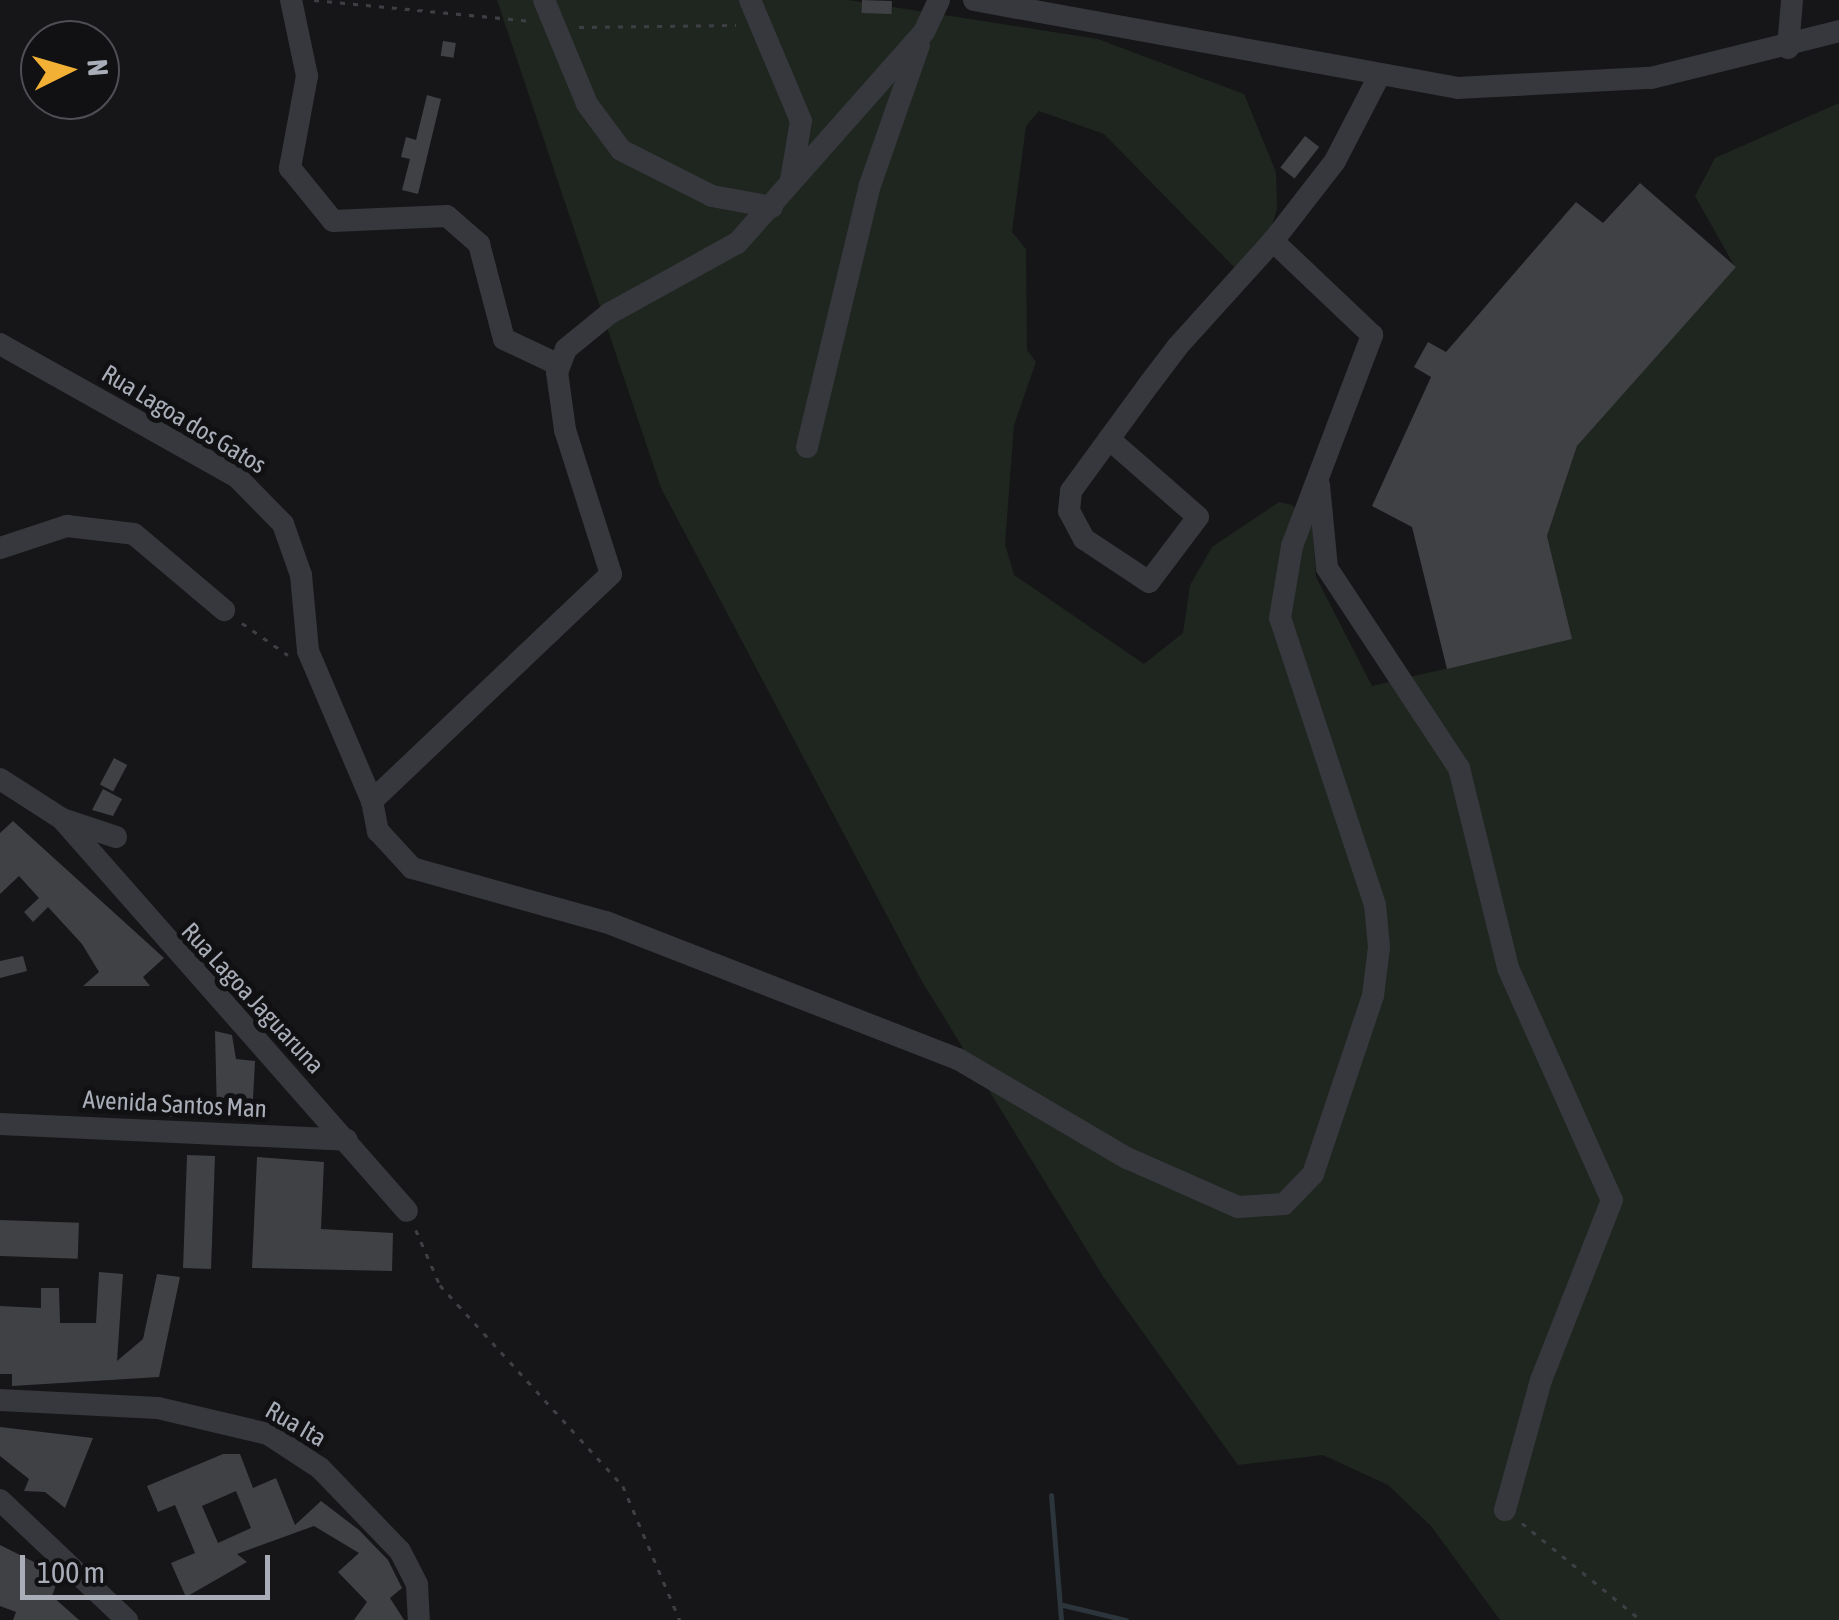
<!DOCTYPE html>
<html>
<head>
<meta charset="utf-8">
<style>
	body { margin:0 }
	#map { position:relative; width:1839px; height:1620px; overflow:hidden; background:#161618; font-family:"Asap Condensed",sans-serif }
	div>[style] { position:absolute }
	.green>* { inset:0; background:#1e261f }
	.stream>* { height:5px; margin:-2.5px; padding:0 2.5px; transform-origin:2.5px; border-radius:2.5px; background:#2c353c }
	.building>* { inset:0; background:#404145; transform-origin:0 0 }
	.path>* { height:2.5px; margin-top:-1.25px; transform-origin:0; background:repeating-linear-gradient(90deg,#3d3f44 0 5px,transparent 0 13px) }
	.minor>* { height:22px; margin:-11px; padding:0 11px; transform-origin:11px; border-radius:11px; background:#37383d }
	span { translate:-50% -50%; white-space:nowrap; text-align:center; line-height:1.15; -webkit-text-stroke:10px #111113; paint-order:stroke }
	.street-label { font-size:25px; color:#a8adb8 }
	.north { position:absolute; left:20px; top:20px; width:100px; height:100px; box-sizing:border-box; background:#111113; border:2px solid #4d4f55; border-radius:50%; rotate:85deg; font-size:28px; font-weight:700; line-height:40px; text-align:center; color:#a8adb8 }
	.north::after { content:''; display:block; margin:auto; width:35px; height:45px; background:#f2b134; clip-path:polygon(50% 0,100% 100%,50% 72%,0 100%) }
	.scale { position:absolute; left:20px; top:1555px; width:250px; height:45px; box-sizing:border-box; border:5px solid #a8adb8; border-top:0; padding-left:12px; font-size:30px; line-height:35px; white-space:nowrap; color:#a8adb8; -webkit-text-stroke:8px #111113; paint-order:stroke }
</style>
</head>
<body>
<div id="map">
	<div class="green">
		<div style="clip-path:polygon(497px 0,848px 0,1098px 39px,1244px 94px,1276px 172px,1277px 209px,1269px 235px,1235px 268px,1104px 134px,1039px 111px,1026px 126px,1012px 232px,1026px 249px,1027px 350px,1036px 362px,1014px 425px,1005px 544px,1014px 575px,1144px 664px,1183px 633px,1190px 585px,1212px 547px,1279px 502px,1292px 505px,1312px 523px,1316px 577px,1372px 686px,1571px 639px,1547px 536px,1577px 446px,1735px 267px,1695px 196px,1715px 158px,1839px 103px,1839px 1620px,1500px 1620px,1431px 1526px,1388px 1485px,1323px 1455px,1238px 1465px,1104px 1278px,920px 978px,661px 488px)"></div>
	</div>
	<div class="stream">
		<div style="left:1051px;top:1495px;width:125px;rotate:85.4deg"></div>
		<div style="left:1063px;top:1605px;width:65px;rotate:13.4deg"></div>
	</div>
	<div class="building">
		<div style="left:862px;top:0;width:30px;height:13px;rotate:2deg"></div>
		<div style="left:443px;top:41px;width:13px;height:15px;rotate:9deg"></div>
		<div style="clip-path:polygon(427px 95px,441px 99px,418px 194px,402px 190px,410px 159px,401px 157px,406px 137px,416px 140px)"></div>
		<div style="left:1305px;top:136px;width:18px;height:40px;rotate:38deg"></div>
		<div style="clip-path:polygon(1640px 183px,1736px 267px,1577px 446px,1547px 536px,1572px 639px,1447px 669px,1412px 527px,1372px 506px,1431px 377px,1414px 367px,1428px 342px,1446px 352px,1576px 202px,1603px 223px)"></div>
		<div style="left:114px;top:758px;width:15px;height:30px;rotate:28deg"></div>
		<div style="clip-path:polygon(103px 789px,122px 799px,113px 816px,92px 810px)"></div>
		<div style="clip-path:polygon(13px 821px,164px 958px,143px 977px,150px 986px,83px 986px,99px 972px,82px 944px,48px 907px,33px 922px,24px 912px,39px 898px,19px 876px,0 894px,0 833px)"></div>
		<div style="clip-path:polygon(23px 956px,27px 971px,0 978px,0 961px)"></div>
		<div style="clip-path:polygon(215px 1031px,232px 1035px,236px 1059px,255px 1061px,252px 1117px,217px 1115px)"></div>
		<div style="left:168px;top:1103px;width:15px;height:14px"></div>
		<div style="left:187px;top:1155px;width:28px;height:113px;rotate:2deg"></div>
		<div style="clip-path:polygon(257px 1157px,324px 1162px,321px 1229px,393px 1233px,392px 1271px,252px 1268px)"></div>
		<div style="left:0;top:1220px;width:79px;height:36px;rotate:2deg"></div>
		<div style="clip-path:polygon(99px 1272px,123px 1274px,117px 1361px,143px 1339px,157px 1274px,180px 1277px,159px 1377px,12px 1386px,12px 1374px,0 1374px,0 1306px,41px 1308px,41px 1288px,59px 1288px,60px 1323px,96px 1323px)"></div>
		<div style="clip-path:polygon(0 1427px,93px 1438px,65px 1508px,45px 1492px,24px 1491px,29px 1479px,0 1456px)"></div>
		<div style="clip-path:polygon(evenodd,223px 1454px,240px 1454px,253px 1488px,276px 1478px,295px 1525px,321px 1501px,359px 1530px,388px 1560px,402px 1588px,390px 1598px,404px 1620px,354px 1620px,367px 1602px,338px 1572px,359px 1553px,314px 1526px,237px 1554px,247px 1562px,186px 1597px,171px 1563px,195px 1553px,175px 1505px,158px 1512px,147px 1486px,223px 1454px,236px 1491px,251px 1528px,218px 1543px,202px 1506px,236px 1491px)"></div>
		<div style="clip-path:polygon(0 1545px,40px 1565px,40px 1575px,57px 1582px,52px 1596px,79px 1620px,13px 1620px,16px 1612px,0 1606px)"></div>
	</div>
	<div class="path">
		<div style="left:314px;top:0;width:219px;rotate:5.5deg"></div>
		<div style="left:579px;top:27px;width:157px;rotate:-0.7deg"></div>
		<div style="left:242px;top:623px;width:56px;rotate:34.8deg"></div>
		<div style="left:416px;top:1230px;width:60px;rotate:66.4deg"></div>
		<div style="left:440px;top:1285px;width:272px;rotate:47.7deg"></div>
		<div style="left:623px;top:1486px;width:146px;rotate:67deg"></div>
		<div style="left:1522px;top:1523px;width:154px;rotate:39.2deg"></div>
	</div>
	<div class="minor">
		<div style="left:291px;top:0;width:78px;rotate:78.1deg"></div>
		<div style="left:307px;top:76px;width:94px;rotate:100.5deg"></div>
		<div style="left:290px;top:168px;width:68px;rotate:50.9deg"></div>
		<div style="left:333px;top:221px;width:114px;rotate:-2.5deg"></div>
		<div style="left:447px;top:216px;width:43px;rotate:41.2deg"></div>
		<div style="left:479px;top:244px;width:98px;rotate:75.3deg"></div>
		<div style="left:504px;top:339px;width:61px;rotate:25.3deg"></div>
		<div style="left:544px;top:0;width:113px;rotate:67.5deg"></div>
		<div style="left:587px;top:104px;width:57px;rotate:53.5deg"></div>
		<div style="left:621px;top:150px;width:102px;rotate:26.8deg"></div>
		<div style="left:712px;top:196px;width:61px;rotate:10.4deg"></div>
		<div style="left:750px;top:0;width:131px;rotate:67.1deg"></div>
		<div style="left:801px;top:121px;width:60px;rotate:99.6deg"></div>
		<div style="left:939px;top:0;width:35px;rotate:115deg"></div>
		<div style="left:924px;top:32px;width:282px;rotate:131.5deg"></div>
		<div style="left:737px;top:243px;width:145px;rotate:151.1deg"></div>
		<div style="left:610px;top:313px;width:57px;rotate:140.7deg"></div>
		<div style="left:566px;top:349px;width:25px;rotate:111deg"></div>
		<div style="left:557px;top:372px;width:59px;rotate:82.1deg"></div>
		<div style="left:565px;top:430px;width:151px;rotate:72.3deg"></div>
		<div style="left:611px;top:574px;width:330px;rotate:136.5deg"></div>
		<div style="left:372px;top:801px;width:31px;rotate:79deg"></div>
		<div style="left:378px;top:831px;width:50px;rotate:47.4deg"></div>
		<div style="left:412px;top:868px;width:201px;rotate:15.6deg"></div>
		<div style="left:606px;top:922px;width:378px;rotate:21.3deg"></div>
		<div style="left:958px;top:1059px;width:196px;rotate:30.4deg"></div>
		<div style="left:1127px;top:1158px;width:121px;rotate:23.8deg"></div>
		<div style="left:1238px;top:1207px;width:46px;rotate:-3.7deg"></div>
		<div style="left:1284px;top:1204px;width:42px;rotate:-46deg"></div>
		<div style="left:1313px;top:1174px;width:188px;rotate:-71.4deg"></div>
		<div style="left:1373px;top:996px;width:49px;rotate:-83deg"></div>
		<div style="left:1379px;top:947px;width:42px;rotate:-95.4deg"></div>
		<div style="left:1375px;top:905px;width:302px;rotate:-108.3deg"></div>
		<div style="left:1280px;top:618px;width:73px;rotate:-80.5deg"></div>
		<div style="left:1292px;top:546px;width:226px;rotate:-69.2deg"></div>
		<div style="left:1372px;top:335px;width:137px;rotate:-136.5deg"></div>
		<div style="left:1273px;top:241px;width:101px;rotate:-52.2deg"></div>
		<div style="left:1335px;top:161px;width:96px;rotate:-62.6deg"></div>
		<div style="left:974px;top:0;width:491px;rotate:10.3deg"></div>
		<div style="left:1457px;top:88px;width:194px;rotate:-3deg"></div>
		<div style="left:1651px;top:78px;width:194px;rotate:-14deg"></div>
		<div style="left:1788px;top:48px;width:48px;rotate:-85.2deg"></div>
		<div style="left:0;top:344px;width:272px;rotate:29.3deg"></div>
		<div style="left:237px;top:477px;width:66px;rotate:45.6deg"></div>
		<div style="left:283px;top:524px;width:54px;rotate:70.6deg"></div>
		<div style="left:301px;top:575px;width:76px;rotate:84.7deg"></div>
		<div style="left:308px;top:651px;width:163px;rotate:66.9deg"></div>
		<div style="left:1109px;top:439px;width:118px;rotate:41.2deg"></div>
		<div style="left:1198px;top:517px;width:81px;rotate:127deg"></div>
		<div style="left:1149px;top:582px;width:78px;rotate:-146.5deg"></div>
		<div style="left:1084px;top:539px;width:32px;rotate:-118deg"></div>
		<div style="left:1069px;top:511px;width:20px;rotate:-84deg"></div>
		<div style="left:1071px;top:491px;width:64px;rotate:-53.8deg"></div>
		<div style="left:1109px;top:439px;width:69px;rotate:-53.8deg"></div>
		<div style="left:1150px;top:383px;width:46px;rotate:-52.9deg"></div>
		<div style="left:1178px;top:346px;width:142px;rotate:-47.9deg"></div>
		<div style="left:807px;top:447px;width:269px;rotate:-76.5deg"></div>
		<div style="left:870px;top:185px;width:148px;rotate:-70.7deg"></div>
		<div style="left:1319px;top:485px;width:83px;rotate:84.5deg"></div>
		<div style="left:1327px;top:568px;width:240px;rotate:56.6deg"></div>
		<div style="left:1459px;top:768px;width:206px;rotate:76.2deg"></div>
		<div style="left:1508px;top:968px;width:254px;rotate:65.9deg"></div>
		<div style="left:1612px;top:1200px;width:193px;rotate:111.5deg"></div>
		<div style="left:1541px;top:1380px;width:135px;rotate:105.5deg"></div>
		<div style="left:0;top:548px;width:71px;rotate:-18.2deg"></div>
		<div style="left:67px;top:526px;width:67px;rotate:6.8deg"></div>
		<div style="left:134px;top:534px;width:118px;rotate:40.2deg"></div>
		<div style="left:0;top:779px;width:74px;rotate:32.8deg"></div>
		<div style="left:62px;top:819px;width:57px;rotate:18.4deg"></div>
		<div style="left:62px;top:819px;width:522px;rotate:48.65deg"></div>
		<div style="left:0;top:1124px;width:347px;rotate:2.6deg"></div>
		<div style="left:0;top:1400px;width:158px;rotate:2.9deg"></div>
		<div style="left:158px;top:1408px;width:113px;rotate:13.3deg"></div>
		<div style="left:268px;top:1434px;width:62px;rotate:33.2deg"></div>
		<div style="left:320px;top:1468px;width:115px;rotate:46.1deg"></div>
		<div style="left:400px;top:1551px;width:38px;rotate:63deg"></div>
		<div style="left:417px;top:1585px;width:35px;rotate:87deg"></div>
		<div style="left:0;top:1500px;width:175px;rotate:43.4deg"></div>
	</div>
	<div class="street-label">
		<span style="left:184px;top:419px;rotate:31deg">Rua Lagoa dos Gatos</span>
		<span style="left:253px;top:998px;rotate:47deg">Rua Lagoa Jaguaruna</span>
		<span style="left:175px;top:1104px;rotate:3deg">Avenida Santos Man</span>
		<span style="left:296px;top:1424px;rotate:30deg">Rua Ita</span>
	</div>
	<div class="north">N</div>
	<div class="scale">100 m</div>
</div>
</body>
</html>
